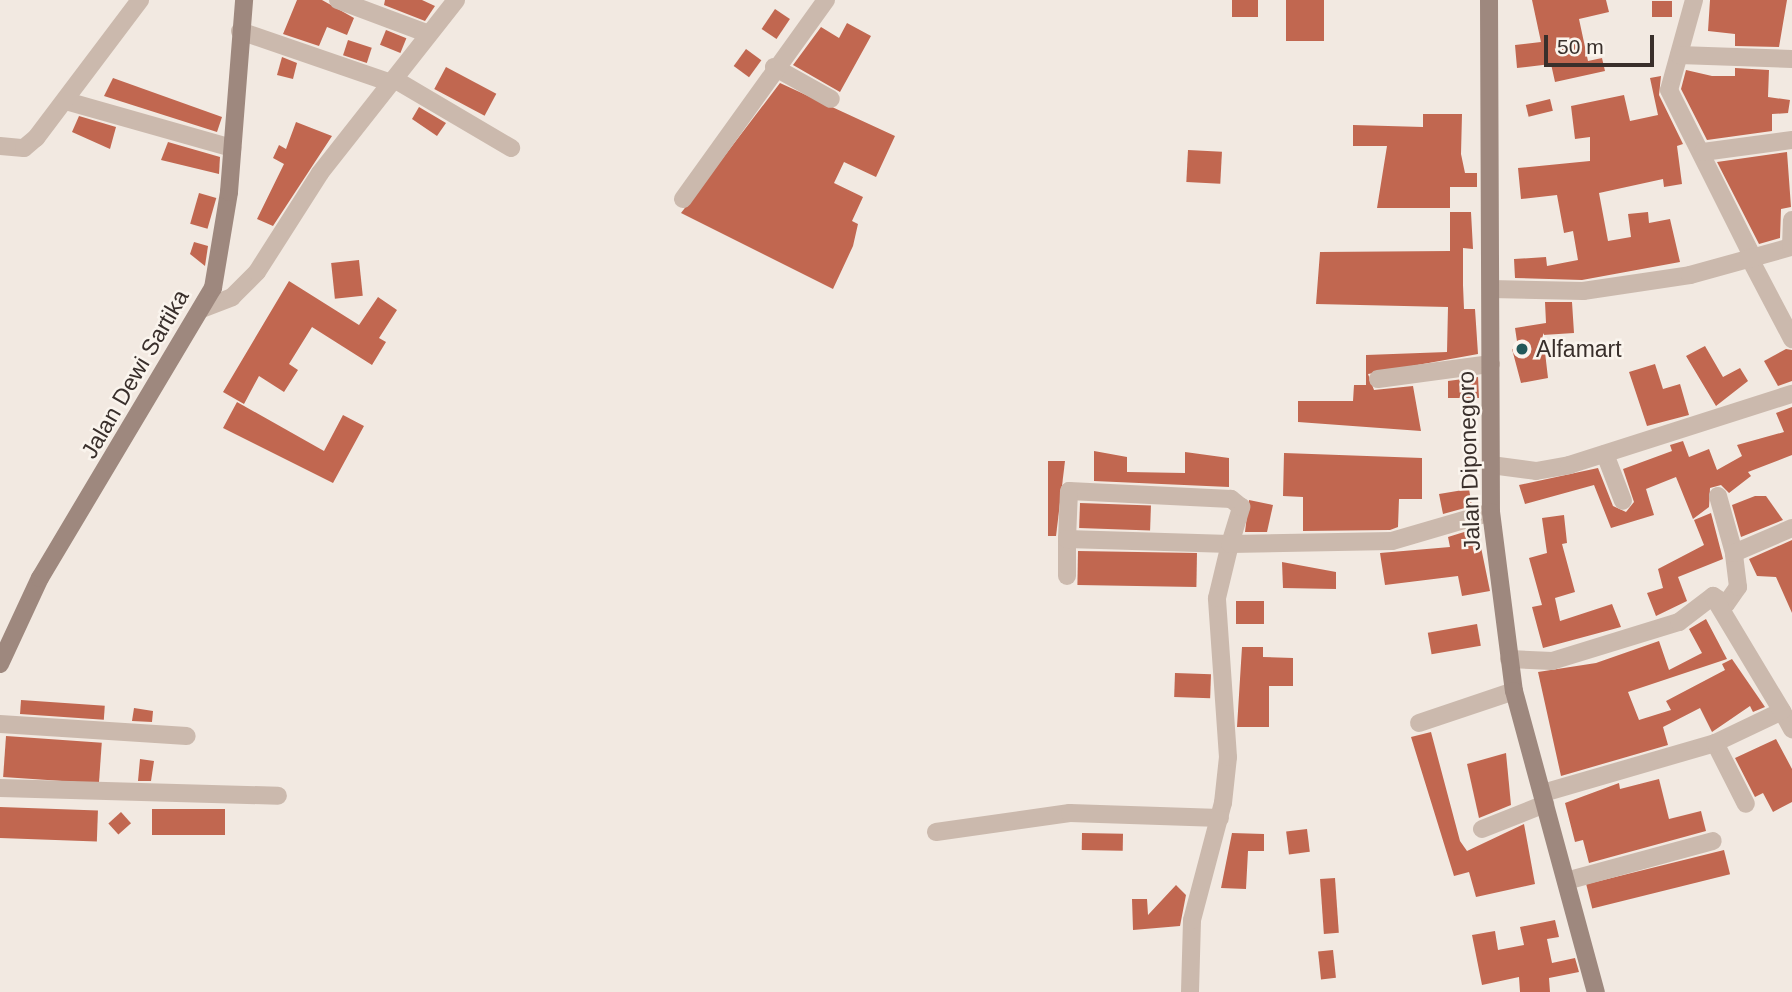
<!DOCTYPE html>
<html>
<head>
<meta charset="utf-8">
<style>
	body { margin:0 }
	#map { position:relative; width:1792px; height:992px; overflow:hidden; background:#f2e9e1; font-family:Arial,sans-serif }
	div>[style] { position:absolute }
	.building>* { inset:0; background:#c16750; transform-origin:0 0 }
	.street>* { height:18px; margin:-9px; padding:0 9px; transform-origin:9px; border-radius:9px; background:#cbb9ad }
	.secondary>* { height:18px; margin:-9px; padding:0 9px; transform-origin:9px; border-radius:9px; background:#9e887e }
	.dots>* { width:19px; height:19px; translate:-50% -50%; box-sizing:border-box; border:4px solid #faf4ed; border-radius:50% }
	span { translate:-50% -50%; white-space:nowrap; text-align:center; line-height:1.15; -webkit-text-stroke:5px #faf4ed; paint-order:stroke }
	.poi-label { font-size:23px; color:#392f2b }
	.left { translate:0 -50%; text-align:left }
	.street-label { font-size:23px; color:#392f2b }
	.scale { position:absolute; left:1544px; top:35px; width:110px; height:32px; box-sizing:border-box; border:4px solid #392f2b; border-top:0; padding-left:9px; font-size:21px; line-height:24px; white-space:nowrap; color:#392f2b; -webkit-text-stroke:5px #faf4ed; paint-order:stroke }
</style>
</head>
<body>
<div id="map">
	<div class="building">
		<div style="clip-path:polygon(297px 0,322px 0,354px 18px,347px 35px,327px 27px,319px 46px,283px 34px)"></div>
		<div style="clip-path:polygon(385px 0,422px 0,435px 6px,425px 21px,384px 5px)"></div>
		<div style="left:1232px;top:0;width:26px;height:17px"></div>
		<div style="left:1286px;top:0;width:38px;height:41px"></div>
		<div style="clip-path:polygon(1532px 0,1606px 0,1609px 12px,1579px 19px,1588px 61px,1602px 58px,1605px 71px,1555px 82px,1551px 64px,1517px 68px,1515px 45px,1541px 42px)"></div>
		<div style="clip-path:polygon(1710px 0,1787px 0,1779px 47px,1735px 46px,1735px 34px,1708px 31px)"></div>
		<div style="left:1652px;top:1px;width:20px;height:16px"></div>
		<div style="left:775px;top:9px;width:18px;height:24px;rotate:34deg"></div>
		<div style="clip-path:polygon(847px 23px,871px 36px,840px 92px,793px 65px,821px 27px,839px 38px)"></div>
		<div style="left:386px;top:30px;width:22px;height:16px;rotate:22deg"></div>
		<div style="left:348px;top:40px;width:25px;height:16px;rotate:18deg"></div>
		<div style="left:746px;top:49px;width:19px;height:21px;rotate:36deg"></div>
		<div style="clip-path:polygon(282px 57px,297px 63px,293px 79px,277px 75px)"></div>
		<div style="left:446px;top:67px;width:57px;height:25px;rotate:28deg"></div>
		<div style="clip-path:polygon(1735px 68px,1769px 70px,1768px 97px,1790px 100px,1788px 113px,1772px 114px,1772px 131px,1707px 140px,1681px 89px,1686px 70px,1712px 76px,1735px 76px)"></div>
		<div style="clip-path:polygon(1661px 76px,1659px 95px,1683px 144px,1677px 146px,1682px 184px,1664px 187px,1663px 179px,1599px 193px,1608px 241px,1631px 237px,1628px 214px,1648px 212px,1649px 223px,1670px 219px,1680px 262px,1582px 280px,1515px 278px,1514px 259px,1546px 257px,1547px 266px,1578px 260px,1573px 231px,1564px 233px,1557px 195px,1521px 199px,1518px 168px,1590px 161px,1590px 137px,1575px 139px,1571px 106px,1624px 95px,1630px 121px,1658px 115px,1650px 78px)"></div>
		<div style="clip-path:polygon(113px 78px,222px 117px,217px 132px,104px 96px)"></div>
		<div style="clip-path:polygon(780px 83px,895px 136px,876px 177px,844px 162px,834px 183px,863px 197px,852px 221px,858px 224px,853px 246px,833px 289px,681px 213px)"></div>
		<div style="left:1550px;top:99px;width:12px;height:25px;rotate:76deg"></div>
		<div style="clip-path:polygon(419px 107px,446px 123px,437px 136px,412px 119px)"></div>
		<div style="clip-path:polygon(1423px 114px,1462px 114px,1461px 154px,1465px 173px,1477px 173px,1477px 187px,1450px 187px,1450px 208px,1377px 208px,1387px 146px,1353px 146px,1353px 125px,1423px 127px)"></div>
		<div style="clip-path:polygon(79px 116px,116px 127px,110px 149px,72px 132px)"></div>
		<div style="clip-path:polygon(296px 122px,332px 136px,273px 226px,257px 219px,284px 164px,273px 158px,279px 145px,286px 149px)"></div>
		<div style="clip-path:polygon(168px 142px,220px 157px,219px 174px,161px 160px)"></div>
		<div style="left:1188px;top:150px;width:34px;height:32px;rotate:3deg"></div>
		<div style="clip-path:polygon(1787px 152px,1791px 207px,1781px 209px,1780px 238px,1759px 244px,1717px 162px)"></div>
		<div style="left:199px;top:193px;width:18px;height:32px;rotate:16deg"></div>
		<div style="clip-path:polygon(1450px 212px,1471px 212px,1473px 249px,1463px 248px,1463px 285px,1464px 309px,1475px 309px,1478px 354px,1368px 374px,1374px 390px,1413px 386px,1421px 431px,1298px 422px,1298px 401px,1353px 401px,1354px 385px,1366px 385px,1366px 355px,1447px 352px,1448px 307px,1316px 304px,1320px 252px,1450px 251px)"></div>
		<div style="clip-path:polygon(194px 242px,208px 246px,205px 266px,190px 254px)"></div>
		<div style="left:359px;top:260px;width:36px;height:28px;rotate:84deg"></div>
		<div style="clip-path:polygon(289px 281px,359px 325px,378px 297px,397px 310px,379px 338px,386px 342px,372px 365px,312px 327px,289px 364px,298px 370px,284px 392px,259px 376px,244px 404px,223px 392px)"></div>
		<div style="clip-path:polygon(1545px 302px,1572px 302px,1574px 333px,1543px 335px,1548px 378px,1521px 383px,1512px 349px,1518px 348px,1515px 328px,1546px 323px)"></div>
		<div style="clip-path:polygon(1705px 346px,1723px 377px,1740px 368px,1748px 381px,1716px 406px,1686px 356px)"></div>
		<div style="clip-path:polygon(1786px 349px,1792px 350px,1792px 381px,1778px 386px,1764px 361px)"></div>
		<div style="clip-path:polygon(1655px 364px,1663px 389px,1680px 384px,1689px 415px,1647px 426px,1629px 372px)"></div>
		<div style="clip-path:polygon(1478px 377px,1479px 398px,1448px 398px,1448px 381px)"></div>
		<div style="clip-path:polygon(237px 402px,324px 451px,343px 415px,364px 426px,333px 483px,223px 428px)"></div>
		<div style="clip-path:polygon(1792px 407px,1792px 455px,1748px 472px,1751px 476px,1729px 493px,1721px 485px,1710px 488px,1709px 507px,1693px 519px,1676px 477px,1646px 489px,1654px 515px,1611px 528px,1594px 485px,1525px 504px,1519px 485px,1598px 468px,1613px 506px,1626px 512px,1634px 502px,1623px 469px,1672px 451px,1670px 445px,1683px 441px,1689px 457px,1709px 449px,1717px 470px,1742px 456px,1737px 445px,1784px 432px,1776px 413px)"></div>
		<div style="clip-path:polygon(1094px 451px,1127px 457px,1127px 472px,1185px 473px,1185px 452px,1229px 458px,1229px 487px,1094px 481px)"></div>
		<div style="clip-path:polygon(1284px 453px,1422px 458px,1422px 499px,1399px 499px,1398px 527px,1390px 530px,1303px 531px,1303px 497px,1283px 496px)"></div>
		<div style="clip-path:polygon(1048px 461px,1065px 461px,1056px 536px,1048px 536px)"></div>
		<div style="clip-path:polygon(1469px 489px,1472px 506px,1443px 514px,1439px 494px)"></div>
		<div style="clip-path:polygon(1755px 496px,1766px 496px,1783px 520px,1741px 537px,1732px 505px)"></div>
		<div style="clip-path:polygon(1249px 500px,1273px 505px,1267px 532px,1245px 532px)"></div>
		<div style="left:1080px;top:503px;width:71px;height:25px;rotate:2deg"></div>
		<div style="clip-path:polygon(1711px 513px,1723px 559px,1678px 577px,1687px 601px,1656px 616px,1647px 593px,1663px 588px,1658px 569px,1704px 545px,1694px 520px)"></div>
		<div style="clip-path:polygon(1564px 515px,1567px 543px,1562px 544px,1575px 592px,1555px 598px,1560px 621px,1612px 604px,1621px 627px,1543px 648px,1532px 607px,1542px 605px,1529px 558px,1547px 553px,1542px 518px)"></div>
		<div style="clip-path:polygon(1477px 528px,1490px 591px,1462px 596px,1458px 576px,1385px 585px,1380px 553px,1450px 547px,1448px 537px)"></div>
		<div style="clip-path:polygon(1792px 540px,1792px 613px,1776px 577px,1757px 576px,1749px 559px)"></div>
		<div style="left:1078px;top:551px;width:119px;height:34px;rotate:1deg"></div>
		<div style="clip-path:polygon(1282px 562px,1336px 572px,1336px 589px,1283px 588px)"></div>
		<div style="left:1236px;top:601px;width:28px;height:23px"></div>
		<div style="clip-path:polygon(1706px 619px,1727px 659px,1628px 692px,1639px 720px,1671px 710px,1666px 701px,1725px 670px,1722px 664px,1732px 659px,1765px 707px,1753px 712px,1750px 706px,1712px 732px,1700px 708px,1663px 727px,1668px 745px,1561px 776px,1538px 672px,1596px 663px,1659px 641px,1669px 670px,1702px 653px,1689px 629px)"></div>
		<div style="left:1477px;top:624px;width:22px;height:50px;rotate:80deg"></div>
		<div style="clip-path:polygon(1242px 647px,1263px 647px,1263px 657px,1293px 658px,1293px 686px,1269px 686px,1269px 727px,1237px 727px)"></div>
		<div style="left:1175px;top:673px;width:36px;height:24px;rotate:2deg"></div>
		<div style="left:21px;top:700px;width:84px;height:14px;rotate:4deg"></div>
		<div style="clip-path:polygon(134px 708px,153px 711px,152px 722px,132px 721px)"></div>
		<div style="clip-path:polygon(1431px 732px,1460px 841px,1467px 851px,1524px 824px,1535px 884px,1476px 897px,1469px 872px,1454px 876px,1411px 737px)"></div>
		<div style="left:6px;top:736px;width:96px;height:41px;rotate:4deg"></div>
		<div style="clip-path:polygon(1776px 739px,1792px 769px,1792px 802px,1773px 812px,1763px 793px,1755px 797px,1735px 758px)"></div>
		<div style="clip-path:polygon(1506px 753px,1511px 805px,1479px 818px,1467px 764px)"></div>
		<div style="clip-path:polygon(140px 759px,154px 761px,151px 781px,138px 781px)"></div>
		<div style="clip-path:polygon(1659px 779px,1669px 819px,1701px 811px,1706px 831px,1589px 863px,1583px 840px,1575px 842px,1565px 803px,1619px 783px,1620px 789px)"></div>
		<div style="left:0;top:807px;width:98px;height:31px;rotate:2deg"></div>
		<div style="left:225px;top:809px;width:26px;height:73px;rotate:90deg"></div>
		<div style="left:121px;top:812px;width:15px;height:17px;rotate:48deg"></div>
		<div style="left:1307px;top:829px;width:23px;height:21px;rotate:83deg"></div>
		<div style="left:1082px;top:833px;width:41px;height:17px;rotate:1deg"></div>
		<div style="clip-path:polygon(1232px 833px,1264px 834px,1264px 851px,1248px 851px,1246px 889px,1221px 888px)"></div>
		<div style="left:1724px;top:850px;width:25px;height:142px;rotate:76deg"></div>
		<div style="left:1335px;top:878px;width:55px;height:15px;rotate:86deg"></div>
		<div style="clip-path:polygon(1176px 885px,1186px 895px,1180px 926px,1133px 930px,1132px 899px,1147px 899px,1148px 915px)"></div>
		<div style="clip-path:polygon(1555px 920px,1559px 937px,1547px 939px,1552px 963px,1575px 958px,1579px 972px,1549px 978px,1550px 992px,1520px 992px,1519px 977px,1482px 985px,1472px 935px,1495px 931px,1498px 950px,1524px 945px,1520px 927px)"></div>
		<div style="left:1333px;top:950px;width:28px;height:15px;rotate:84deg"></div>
	</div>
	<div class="street">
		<div style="left:338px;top:0;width:97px;rotate:20.5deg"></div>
		<div style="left:1694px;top:0;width:93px;rotate:105.5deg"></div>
		<div style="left:1669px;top:90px;width:186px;rotate:63.4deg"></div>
		<div style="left:240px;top:31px;width:160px;rotate:19deg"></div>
		<div style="left:1679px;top:55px;width:113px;rotate:2deg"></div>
		<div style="left:774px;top:67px;width:65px;rotate:29.3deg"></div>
		<div style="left:394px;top:79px;width:136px;rotate:30.5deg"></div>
		<div style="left:66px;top:101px;width:173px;rotate:15.8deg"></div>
		<div style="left:0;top:146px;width:24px;rotate:5deg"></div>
		<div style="left:24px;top:148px;width:16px;rotate:-40deg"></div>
		<div style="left:36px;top:138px;width:173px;rotate:-53deg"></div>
		<div style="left:1703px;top:152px;width:90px;rotate:-7.7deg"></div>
		<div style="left:683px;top:199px;width:245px;rotate:-54.3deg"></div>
		<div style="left:1749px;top:257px;width:93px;rotate:62.3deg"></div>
		<div style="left:1491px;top:289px;width:92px;rotate:1.2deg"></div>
		<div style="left:1583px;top:291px;width:108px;rotate:-8.5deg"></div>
		<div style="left:1690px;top:275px;width:105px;rotate:-15.5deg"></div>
		<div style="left:1791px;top:247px;width:27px;rotate:-88deg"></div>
		<div style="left:204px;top:308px;width:30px;rotate:-21deg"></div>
		<div style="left:232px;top:297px;width:35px;rotate:-45deg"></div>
		<div style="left:257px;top:272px;width:117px;rotate:-57.5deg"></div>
		<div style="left:320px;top:173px;width:220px;rotate:-51.8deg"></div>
		<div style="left:1378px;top:379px;width:114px;rotate:-7.6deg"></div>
		<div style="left:1605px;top:454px;width:50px;rotate:69deg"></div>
		<div style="left:1491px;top:465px;width:45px;rotate:7.6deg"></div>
		<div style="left:1536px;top:471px;width:34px;rotate:-10deg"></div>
		<div style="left:1569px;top:465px;width:234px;rotate:-17.7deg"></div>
		<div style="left:1718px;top:496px;width:59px;rotate:74.3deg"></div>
		<div style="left:1067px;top:576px;width:37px;rotate:-90deg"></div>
		<div style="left:1509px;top:659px;width:43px;rotate:2.7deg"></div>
		<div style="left:1552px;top:661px;width:133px;rotate:-17.1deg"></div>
		<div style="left:1679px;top:622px;width:43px;rotate:-37.4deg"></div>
		<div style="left:1713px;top:596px;width:15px;rotate:32deg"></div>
		<div style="left:1726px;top:604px;width:21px;rotate:-55deg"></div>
		<div style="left:1738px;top:587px;width:34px;rotate:-97deg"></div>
		<div style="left:1734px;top:553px;width:63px;rotate:-23.3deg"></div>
		<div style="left:1782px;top:711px;width:21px;rotate:61deg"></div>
		<div style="left:1419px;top:723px;width:100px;rotate:-18.6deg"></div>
		<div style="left:0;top:724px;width:187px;rotate:3.7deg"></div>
		<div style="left:1715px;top:743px;width:68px;rotate:63.1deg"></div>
		<div style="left:0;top:788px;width:278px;rotate:1.6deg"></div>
		<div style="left:1543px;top:793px;width:179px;rotate:-16.2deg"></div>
		<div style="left:1715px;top:743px;width:74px;rotate:-25.5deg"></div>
		<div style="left:1782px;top:711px;width:134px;rotate:-121deg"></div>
		<div style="left:1482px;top:829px;width:68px;rotate:-21.6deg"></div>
		<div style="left:936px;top:832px;width:135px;rotate:-8.1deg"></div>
		<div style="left:1070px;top:813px;width:150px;rotate:1.9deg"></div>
		<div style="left:1566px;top:881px;width:152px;rotate:-15.2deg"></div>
		<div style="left:1190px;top:992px;width:72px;rotate:-88.4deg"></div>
		<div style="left:1192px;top:920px;width:121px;rotate:-75.2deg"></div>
		<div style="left:1223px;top:803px;width:46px;rotate:-83.8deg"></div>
		<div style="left:1228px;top:757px;width:159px;rotate:-94deg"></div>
		<div style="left:1217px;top:598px;width:56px;rotate:-76.5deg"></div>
		<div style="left:1230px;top:544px;width:39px;rotate:-73deg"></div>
		<div style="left:1241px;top:507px;width:13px;rotate:-141deg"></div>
		<div style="left:1231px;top:499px;width:162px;rotate:-177.2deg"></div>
		<div style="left:1069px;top:491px;width:48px;rotate:92.4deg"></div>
		<div style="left:1067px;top:539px;width:163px;rotate:1.8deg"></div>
		<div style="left:1230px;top:544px;width:162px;rotate:-1.1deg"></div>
		<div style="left:1392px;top:541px;width:103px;rotate:-16.3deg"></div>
	</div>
	<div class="secondary">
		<div style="left:1489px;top:0;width:512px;rotate:89.78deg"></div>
		<div style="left:1491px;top:512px;width:180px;rotate:82.7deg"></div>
		<div style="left:1514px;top:691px;width:312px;rotate:74.8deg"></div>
		<div style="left:0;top:664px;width:95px;rotate:-65.1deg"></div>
		<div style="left:40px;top:578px;width:338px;rotate:-59.2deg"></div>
		<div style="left:213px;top:288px;width:97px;rotate:-80.5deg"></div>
		<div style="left:229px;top:192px;width:193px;rotate:-85.5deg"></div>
	</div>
	<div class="dots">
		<div style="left:1522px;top:349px;background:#225859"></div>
	</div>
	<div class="poi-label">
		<span class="left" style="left:1536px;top:349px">Alfamart</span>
	</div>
	<div class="street-label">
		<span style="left:135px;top:374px;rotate:-60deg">Jalan Dewi Sartika</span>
		<span style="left:1469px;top:461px;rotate:-92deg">Jalan Diponegoro</span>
	</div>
	<div class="scale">50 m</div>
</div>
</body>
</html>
